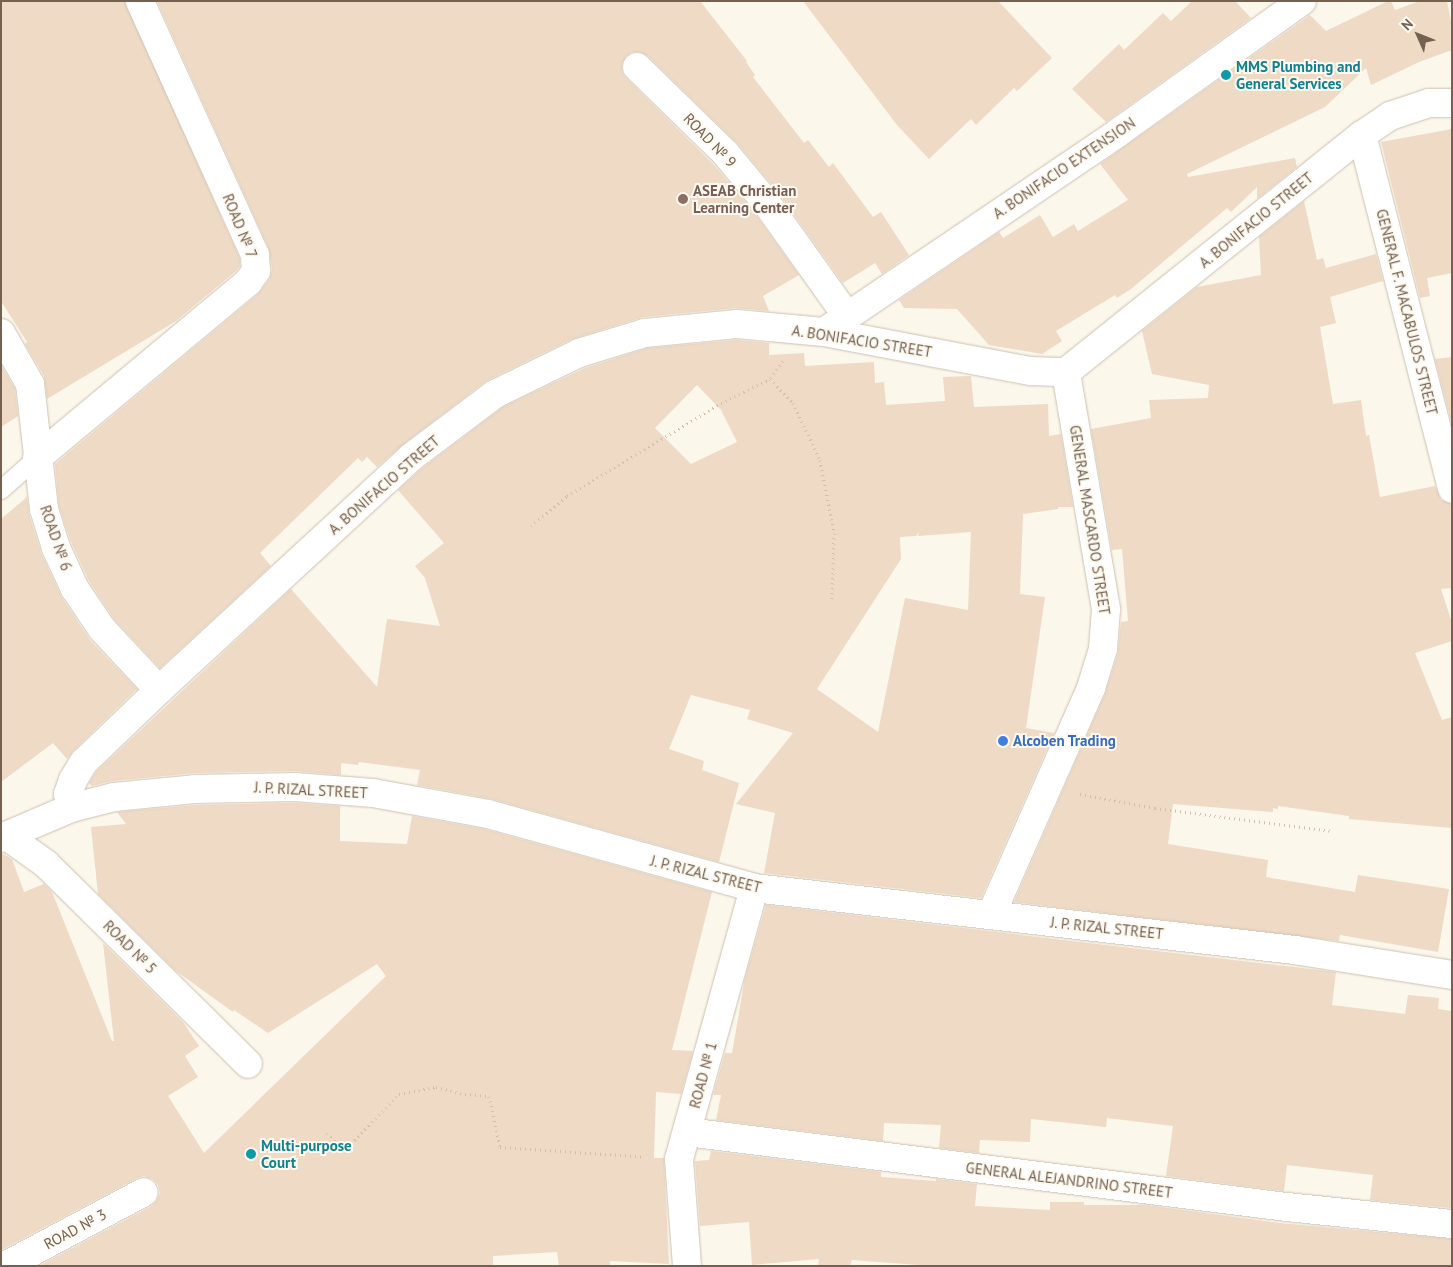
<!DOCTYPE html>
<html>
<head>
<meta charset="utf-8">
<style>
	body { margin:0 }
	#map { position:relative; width:1453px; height:1267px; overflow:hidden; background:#fbf7eb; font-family:"PT Sans",sans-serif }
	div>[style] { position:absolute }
	.building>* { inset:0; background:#eedac5 }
	.path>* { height:3px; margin-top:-1.5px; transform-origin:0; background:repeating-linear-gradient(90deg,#d4bea8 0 1px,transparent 0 5px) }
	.roads { filter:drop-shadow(0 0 1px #cdc0b2) drop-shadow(0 0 1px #cdc0b2) }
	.lane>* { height:18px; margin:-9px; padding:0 9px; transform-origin:9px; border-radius:9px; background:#fff }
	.street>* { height:28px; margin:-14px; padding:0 14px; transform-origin:14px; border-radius:14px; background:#fff }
	.dots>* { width:14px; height:14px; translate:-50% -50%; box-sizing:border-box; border:2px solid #fefaf2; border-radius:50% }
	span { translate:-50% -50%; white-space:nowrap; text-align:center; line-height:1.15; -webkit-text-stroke:4px #fefaf2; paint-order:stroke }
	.culture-label { font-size:15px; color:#0d838f; font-weight:700 }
	.left { translate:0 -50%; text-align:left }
	.street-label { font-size:15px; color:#756150 }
	.education-label { font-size:15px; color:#785e54; font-weight:700 }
	.shop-label { font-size:15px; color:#366cbe; font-weight:700 }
	.frame { position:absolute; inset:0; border:2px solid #756150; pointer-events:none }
	.north { position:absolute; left:1393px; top:10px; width:50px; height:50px; -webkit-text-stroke:4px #fefaf2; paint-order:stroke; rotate:314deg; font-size:14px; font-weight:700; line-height:20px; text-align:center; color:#756150 }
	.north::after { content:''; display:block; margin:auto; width:18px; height:22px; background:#756150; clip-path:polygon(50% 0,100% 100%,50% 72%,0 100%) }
</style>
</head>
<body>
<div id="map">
	<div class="building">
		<div style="clip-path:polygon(1px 1px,125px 1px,240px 259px,240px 266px,236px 271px,176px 321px,47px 399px,44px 376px,25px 344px,27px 342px,1px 301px)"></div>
		<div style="clip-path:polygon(157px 1px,700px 1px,747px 61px,746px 62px,755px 75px,753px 77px,804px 143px,808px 140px,829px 167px,833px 163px,873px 217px,881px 212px,909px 255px,882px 274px,875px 263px,843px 283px,778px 192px,738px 144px,648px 56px,640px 52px,632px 52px,626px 56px,622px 64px,622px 72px,626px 78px,714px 165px,753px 211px,799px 275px,763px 296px,769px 311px,736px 308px,643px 317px,572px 339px,486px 381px,401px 446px,377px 467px,367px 457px,362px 462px,358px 458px,260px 553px,271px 566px,160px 668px,114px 619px,89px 581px,71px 542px,59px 506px,55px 464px,258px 294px,269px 280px,272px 270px,269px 249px)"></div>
		<div style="clip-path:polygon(803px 1px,998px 1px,1052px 58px,1017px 91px,1014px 88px,976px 125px,971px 119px,929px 159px,897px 125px)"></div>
		<div style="clip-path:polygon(1192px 1px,1235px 1px,1251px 18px,1106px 122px,1072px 89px,1119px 44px,1124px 50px,1163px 13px,1171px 21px)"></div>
		<div style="clip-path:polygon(1388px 1px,1391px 1px,1395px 10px,1420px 1px,1447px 1px,1452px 26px,1452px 50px,1419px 62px,1371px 85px,1366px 68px,1325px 107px,1187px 174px,1188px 177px,1295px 158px,1297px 167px,1257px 199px,1257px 187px,1231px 212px,1227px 208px,1131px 289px,1117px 298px,1115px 295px,1056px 331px,1062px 341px,1042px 354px,989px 345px,957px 309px,904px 308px,899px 300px,999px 232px,1003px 238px,1040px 215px,1053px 237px,1074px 224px,1078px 231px,1128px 200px,1100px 164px,1310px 15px,1326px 31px)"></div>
		<div style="clip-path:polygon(1452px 129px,1452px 273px,1427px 278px,1430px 296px,1420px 298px,1381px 142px)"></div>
		<div style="clip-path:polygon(1304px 201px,1317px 260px,1323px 258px,1326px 268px,1376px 254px,1383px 281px,1330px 297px,1336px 323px,1320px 327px,1333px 404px,1361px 400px,1366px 436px,1369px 435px,1380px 497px,1435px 486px,1441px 500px,1452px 504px,1452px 588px,1441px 589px,1452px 623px,1452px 641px,1415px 653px,1442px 720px,1452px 717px,1452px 828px,1349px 819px,1349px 816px,1278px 806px,1278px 809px,1273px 808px,1273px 812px,1173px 804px,1168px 844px,1268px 860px,1266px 877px,1355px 892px,1358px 875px,1449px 889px,1438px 952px,1340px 935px,1339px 941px,1014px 902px,1105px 694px,1118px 653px,1121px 622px,1128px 621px,1122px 549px,1112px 550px,1091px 429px,1151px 418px,1149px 400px,1208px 398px,1209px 385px,1152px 374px,1142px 331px,1197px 287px,1261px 275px,1259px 237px)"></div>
		<div style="clip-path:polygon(evenodd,737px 340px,769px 343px,769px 355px,804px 353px,805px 366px,874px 362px,875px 383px,884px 382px,886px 405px,945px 401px,943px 377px,971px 376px,974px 407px,1048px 404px,1049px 436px,1061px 434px,1073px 507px,1058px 507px,1058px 509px,1023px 514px,1020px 594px,1045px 597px,1026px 728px,1054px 733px,981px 898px,764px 873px,775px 813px,736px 804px,793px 733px,747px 719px,750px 710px,691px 695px,669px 749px,704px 761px,702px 770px,739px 783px,719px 862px,492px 799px,417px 785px,420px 770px,359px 762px,358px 765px,341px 763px,341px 775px,295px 771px,195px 773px,112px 781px,92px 786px,89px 783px,96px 772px,291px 589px,377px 687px,387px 619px,440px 626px,425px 578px,415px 566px,444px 543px,398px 490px,420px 470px,503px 407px,585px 368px,648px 348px,737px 340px,697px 385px,721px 410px,737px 442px,691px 464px,655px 428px,697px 385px,737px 340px,919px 532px,918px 536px,971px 532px,968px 610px,905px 598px,878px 732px,817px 689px,901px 559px,900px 537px,916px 536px,919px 532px)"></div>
		<div style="clip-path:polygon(1452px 357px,1452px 421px,1451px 421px,1435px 359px)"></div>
		<div style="clip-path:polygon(1px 365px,15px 389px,18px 416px,1px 427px)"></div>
		<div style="clip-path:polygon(27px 497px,29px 514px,41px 553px,62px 598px,90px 640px,137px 689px,73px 751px,67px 759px,53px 743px,1px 782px,1px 519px)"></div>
		<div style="clip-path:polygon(295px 803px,340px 806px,340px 841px,407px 844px,412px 816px,484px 829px,712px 892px,672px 1050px,693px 1051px,681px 1094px,656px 1092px,654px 1158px,664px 1158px,669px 1264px,610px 1261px,610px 1266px,559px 1266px,557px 1252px,493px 1256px,493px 1266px,39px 1266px,152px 1206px,157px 1200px,160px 1193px,158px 1185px,153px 1179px,144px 1176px,137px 1178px,1px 1250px,1px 853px,12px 859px,24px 892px,44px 884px,52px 892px,112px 1041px,114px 1041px,103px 943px,183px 1022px,199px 1046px,185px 1056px,198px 1077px,168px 1096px,204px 1153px,386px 976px,377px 964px,268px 1033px,234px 1010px,233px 1012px,176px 971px,98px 894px,91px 827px,126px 824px,117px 812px,196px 805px)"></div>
		<div style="clip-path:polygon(766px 905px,1336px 972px,1332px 1005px,1405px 1014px,1408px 995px,1439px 998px,1438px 1009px,1452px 1011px,1452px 1208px,1370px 1200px,1373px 1175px,1287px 1165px,1284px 1191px,1166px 1176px,1173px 1126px,1107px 1118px,1106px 1127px,1031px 1119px,1030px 1142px,980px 1140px,979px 1153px,939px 1148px,941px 1125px,884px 1123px,883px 1141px,716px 1120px,721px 1095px,713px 1095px,725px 1053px,732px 1053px,745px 978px)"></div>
		<div style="clip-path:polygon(711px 1151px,881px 1172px,881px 1177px,936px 1181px,936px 1179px,977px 1184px,975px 1206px,1050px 1210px,1050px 1202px,1084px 1202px,1084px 1205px,1145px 1205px,1280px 1223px,1452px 1239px,1452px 1266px,932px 1266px,852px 1260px,850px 1266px,818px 1266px,819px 1259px,752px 1265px,749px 1222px,700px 1226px,695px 1161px,709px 1160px)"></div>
	</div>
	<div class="path">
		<div style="left:783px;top:361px;width:22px;rotate:126deg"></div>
		<div style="left:770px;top:379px;width:33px;rotate:46deg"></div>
		<div style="left:793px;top:403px;width:63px;rotate:64.7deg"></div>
		<div style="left:820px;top:460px;width:74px;rotate:79.1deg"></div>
		<div style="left:834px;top:533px;width:66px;rotate:91.7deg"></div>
		<div style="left:531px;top:526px;width:47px;rotate:-39.8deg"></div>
		<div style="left:567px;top:496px;width:180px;rotate:-31.1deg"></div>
		<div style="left:721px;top:403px;width:55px;rotate:-26.1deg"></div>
		<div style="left:1080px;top:794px;width:76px;rotate:10.6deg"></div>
		<div style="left:1155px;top:808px;width:179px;rotate:7.4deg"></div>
		<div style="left:327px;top:1133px;width:25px;rotate:47deg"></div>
		<div style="left:344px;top:1151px;width:79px;rotate:-46deg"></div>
		<div style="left:399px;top:1094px;width:38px;rotate:-11deg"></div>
		<div style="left:436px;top:1087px;width:30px;rotate:14deg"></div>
		<div style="left:465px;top:1094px;width:24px;rotate:5deg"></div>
		<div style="left:489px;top:1096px;width:52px;rotate:77.8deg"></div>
		<div style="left:500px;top:1147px;width:145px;rotate:3.9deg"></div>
	</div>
	<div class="roads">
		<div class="lane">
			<div style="left:1px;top:490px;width:48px;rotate:-41.6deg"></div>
		</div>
		<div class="street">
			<div style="left:637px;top:67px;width:124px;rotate:44.3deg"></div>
			<div style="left:726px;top:154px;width:61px;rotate:50.3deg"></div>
			<div style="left:765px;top:201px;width:141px;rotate:54.5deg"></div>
			<div style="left:1362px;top:135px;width:365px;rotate:75.7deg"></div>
			<div style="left:824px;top:332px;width:356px;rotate:-34.1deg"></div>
			<div style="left:1119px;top:132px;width:225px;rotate:-35.6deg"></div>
			<div style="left:1px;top:333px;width:59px;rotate:60.4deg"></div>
			<div style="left:30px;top:384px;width:126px;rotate:83.6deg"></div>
			<div style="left:44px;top:509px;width:41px;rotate:72.9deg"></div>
			<div style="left:56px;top:548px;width:45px;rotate:65.1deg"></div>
			<div style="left:75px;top:589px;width:48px;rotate:56deg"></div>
			<div style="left:102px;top:629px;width:83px;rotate:46.9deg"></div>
			<div style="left:37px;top:458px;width:275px;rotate:-39.8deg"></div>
			<div style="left:248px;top:282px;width:14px;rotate:-54deg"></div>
			<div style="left:256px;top:271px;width:16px;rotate:-94deg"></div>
			<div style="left:255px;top:255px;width:279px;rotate:-114.4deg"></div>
			<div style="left:71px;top:808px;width:14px;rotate:-102deg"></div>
			<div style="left:68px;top:794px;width:15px;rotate:-70deg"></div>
			<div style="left:73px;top:780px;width:21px;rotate:-59deg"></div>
			<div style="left:84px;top:762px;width:104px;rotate:-43.8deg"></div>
			<div style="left:159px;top:690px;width:342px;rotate:-42.7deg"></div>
			<div style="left:410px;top:458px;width:106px;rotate:-37deg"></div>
			<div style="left:495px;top:394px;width:93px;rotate:-26deg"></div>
			<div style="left:579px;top:353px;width:69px;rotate:-16.9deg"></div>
			<div style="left:645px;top:333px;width:92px;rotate:-5.6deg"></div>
			<div style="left:737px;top:324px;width:87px;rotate:5.3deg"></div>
			<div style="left:824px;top:332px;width:211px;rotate:10.7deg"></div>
			<div style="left:1031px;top:371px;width:35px;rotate:2deg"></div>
			<div style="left:1066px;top:372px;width:379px;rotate:-38.7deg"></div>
			<div style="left:1362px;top:135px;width:34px;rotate:-34deg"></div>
			<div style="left:1390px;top:116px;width:41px;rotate:-18.4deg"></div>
			<div style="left:1429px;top:103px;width:23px"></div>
			<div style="left:7px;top:836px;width:48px;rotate:35.7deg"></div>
			<div style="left:46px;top:864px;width:284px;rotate:44.7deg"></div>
			<div style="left:1px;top:838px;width:76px;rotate:-23.2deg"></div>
			<div style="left:71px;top:808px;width:44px;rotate:-14.3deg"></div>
			<div style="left:114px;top:797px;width:81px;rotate:-5.6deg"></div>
			<div style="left:195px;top:789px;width:100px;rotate:-1.1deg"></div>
			<div style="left:295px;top:787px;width:78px;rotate:4.4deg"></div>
			<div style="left:373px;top:793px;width:117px;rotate:10.3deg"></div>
			<div style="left:488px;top:814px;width:276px;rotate:15.5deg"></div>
			<div style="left:754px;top:888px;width:545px;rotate:6.54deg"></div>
			<div style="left:1295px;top:950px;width:159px;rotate:9deg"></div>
			<div style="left:991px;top:915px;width:248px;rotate:-66.2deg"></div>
			<div style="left:1091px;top:688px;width:41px;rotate:-72.9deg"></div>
			<div style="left:1103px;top:649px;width:40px;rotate:-85.7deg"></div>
			<div style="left:1106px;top:609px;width:240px;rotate:-99.6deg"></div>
			<div style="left:687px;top:1132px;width:605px;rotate:7.13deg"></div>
			<div style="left:1287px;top:1207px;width:166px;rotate:5.9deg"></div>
			<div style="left:5px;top:1266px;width:157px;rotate:-28deg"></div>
			<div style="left:687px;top:1266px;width:107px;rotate:-94.3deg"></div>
			<div style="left:679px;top:1159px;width:281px;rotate:-74.5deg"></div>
		</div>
	</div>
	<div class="dots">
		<div style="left:1226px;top:75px;background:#0f9aa8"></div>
		<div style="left:683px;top:199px;background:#8d6e63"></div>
		<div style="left:1003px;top:741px;background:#3f7fe0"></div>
		<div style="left:251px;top:1154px;background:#0f9aa8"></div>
	</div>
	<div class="culture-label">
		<span class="left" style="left:1236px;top:75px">MMS Plumbing and<br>General Services</span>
		<span class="left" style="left:261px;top:1154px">Multi-purpose<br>Court</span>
	</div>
	<div class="street-label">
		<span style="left:710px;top:140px;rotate:46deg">ROAD № 9</span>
		<span style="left:1064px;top:168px;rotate:-34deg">A. BONIFACIO EXTENSION</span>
		<span style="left:1256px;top:220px;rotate:-39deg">A. BONIFACIO STREET</span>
		<span style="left:240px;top:226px;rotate:68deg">ROAD № 7</span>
		<span style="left:1407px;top:312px;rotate:76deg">GENERAL F. MACABULOS STREET</span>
		<span style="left:862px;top:341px;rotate:9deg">A. BONIFACIO STREET</span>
		<span style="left:384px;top:485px;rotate:-41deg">A. BONIFACIO STREET</span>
		<span style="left:1090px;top:520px;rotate:81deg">GENERAL MASCARDO STREET</span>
		<span style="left:56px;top:538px;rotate:71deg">ROAD № 6</span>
		<span style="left:311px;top:790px;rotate:3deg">J. P. RIZAL STREET</span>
		<span style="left:706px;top:874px;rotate:14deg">J. P. RIZAL STREET</span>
		<span style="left:1107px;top:928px;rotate:6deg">J. P. RIZAL STREET</span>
		<span style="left:130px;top:947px;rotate:45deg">ROAD № 5</span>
		<span style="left:703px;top:1075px;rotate:-75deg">ROAD № 1</span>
		<span style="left:1069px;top:1180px;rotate:7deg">GENERAL ALEJANDRINO STREET</span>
		<span style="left:75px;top:1229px;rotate:-28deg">ROAD № 3</span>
	</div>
	<div class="education-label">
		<span class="left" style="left:693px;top:199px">ASEAB Christian<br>Learning Center</span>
	</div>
	<div class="shop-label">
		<span class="left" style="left:1013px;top:741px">Alcoben Trading</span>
	</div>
	<div class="frame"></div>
	<div class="north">N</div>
</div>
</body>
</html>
